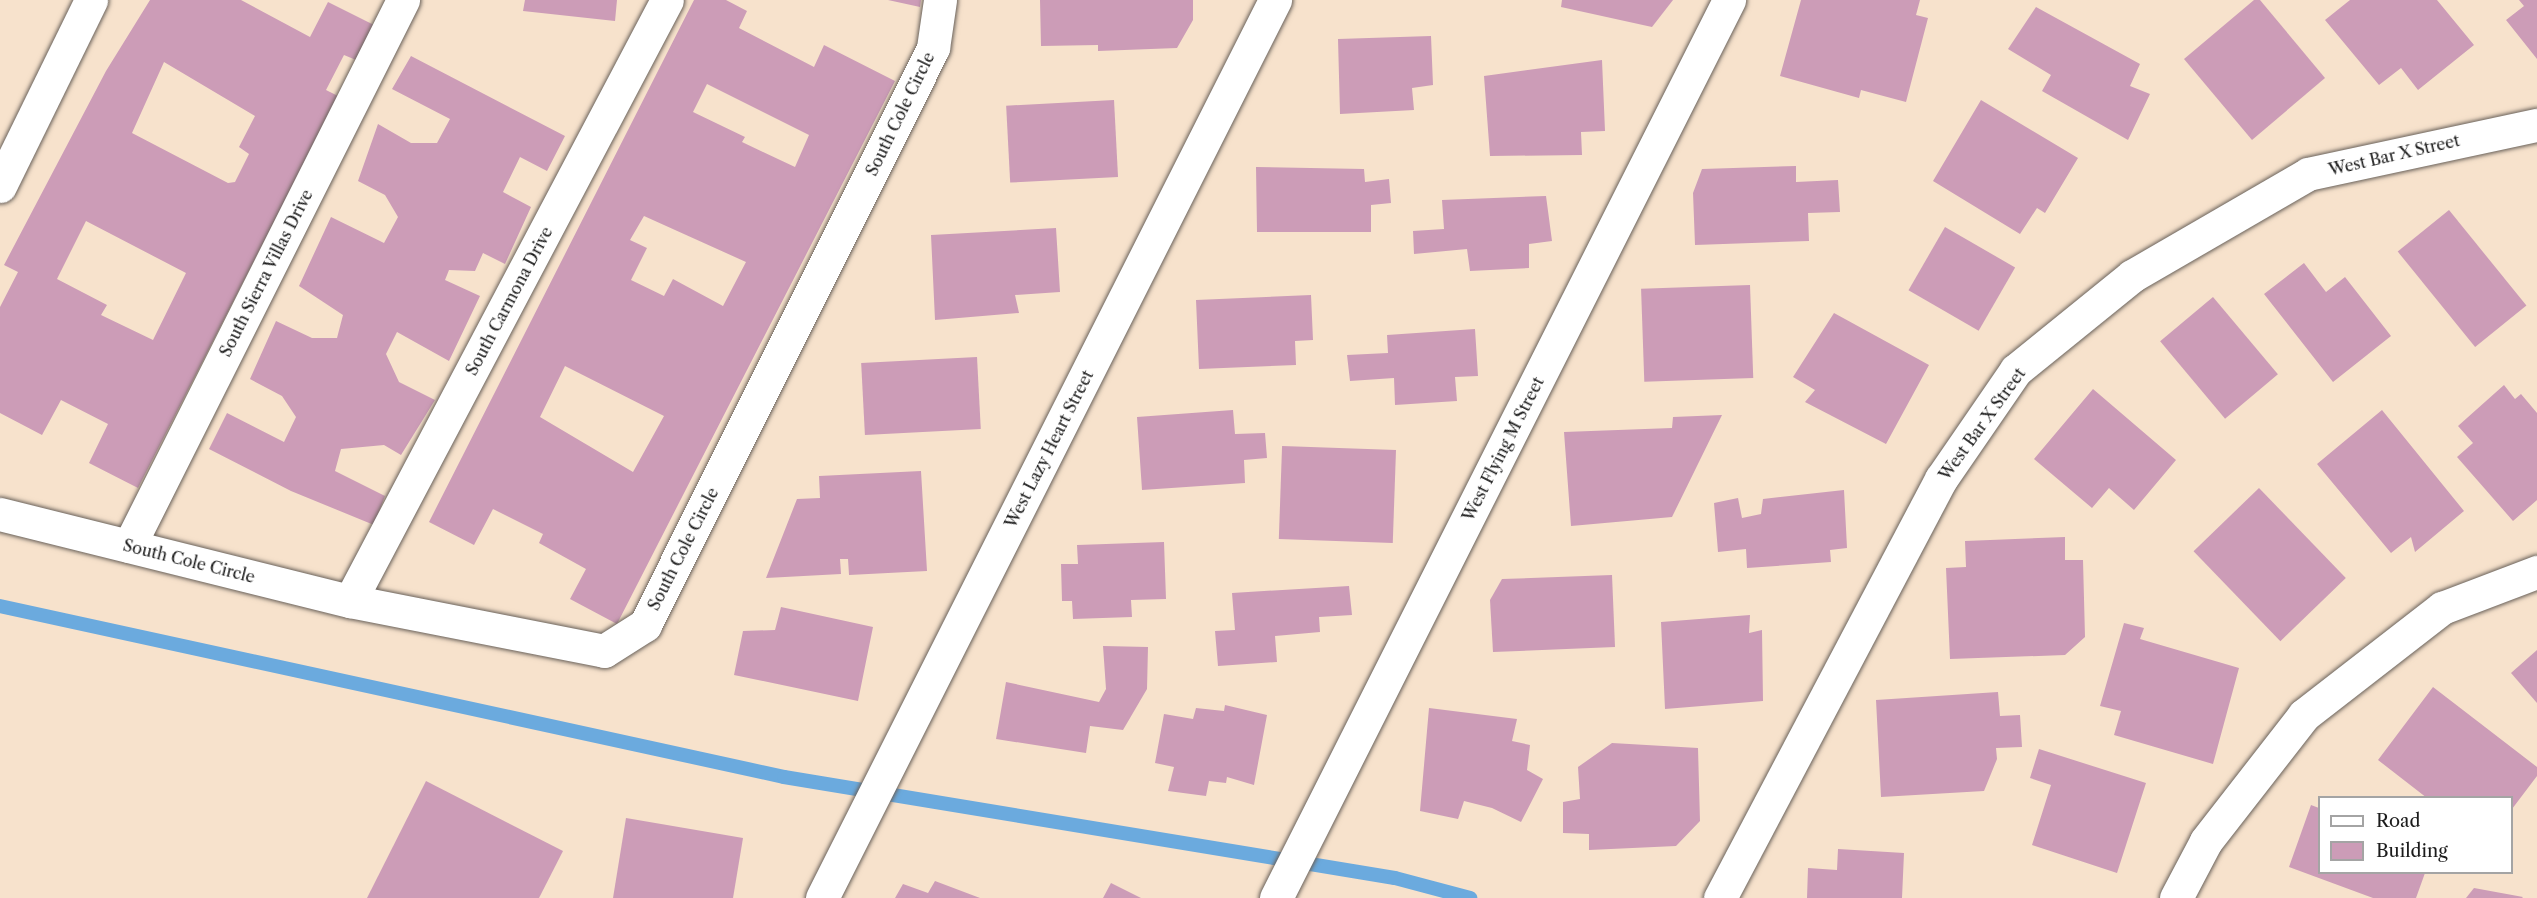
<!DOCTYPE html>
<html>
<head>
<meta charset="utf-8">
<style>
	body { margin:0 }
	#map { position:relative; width:2537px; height:898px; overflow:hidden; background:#f7e2cc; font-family:"Libre Caslon Text",serif }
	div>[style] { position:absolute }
	.stream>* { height:14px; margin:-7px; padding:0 7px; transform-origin:7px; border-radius:7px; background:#6baade }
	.building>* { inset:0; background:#cc9cb7; transform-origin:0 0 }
	.roads { filter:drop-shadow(0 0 2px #69615a) drop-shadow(0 0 2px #69615a) }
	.street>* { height:33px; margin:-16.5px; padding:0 16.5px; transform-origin:16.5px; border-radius:16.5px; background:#fff }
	span { translate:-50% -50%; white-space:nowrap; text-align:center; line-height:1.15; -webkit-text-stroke:4.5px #fff; paint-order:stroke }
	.street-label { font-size:16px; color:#1c1c1c }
	.legend { position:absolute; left:2318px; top:796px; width:195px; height:78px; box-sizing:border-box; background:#fff; border:2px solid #a4a4a4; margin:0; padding:8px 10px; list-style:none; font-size:18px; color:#1c1c1c }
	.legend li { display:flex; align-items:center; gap:12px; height:30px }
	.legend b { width:30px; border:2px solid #a4a4a4 }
</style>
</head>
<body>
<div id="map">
	<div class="stream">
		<div style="left:0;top:606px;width:802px;rotate:12.3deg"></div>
		<div style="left:784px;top:777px;width:619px;rotate:9.39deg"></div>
		<div style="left:1395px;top:878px;width:78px;rotate:14.9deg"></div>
	</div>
	<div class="building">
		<div style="clip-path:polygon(evenodd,150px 0,241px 0,310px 37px,328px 2px,374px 25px,356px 60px,344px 55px,326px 90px,338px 96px,138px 488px,89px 463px,108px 424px,61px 400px,42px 435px,0 413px,0 307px,18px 272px,4px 265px,106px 71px,150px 0,164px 62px,255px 116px,239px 147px,249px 154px,235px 182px,228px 183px,132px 133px,164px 62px,150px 0,86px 221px,186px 273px,153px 340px,101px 315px,107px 305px,57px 279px,86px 221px)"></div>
		<div style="clip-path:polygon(525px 0,617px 0,615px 21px,523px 11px)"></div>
		<div style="clip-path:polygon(evenodd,694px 0,726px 0,747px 11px,739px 28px,814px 67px,824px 45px,895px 81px,617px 624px,570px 599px,586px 569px,539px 543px,543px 534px,493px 509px,474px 545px,429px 522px,694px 0,707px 84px,809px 135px,795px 167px,742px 142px,745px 137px,693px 112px,707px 84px,694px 0,644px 216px,746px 262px,723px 306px,673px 279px,664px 296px,631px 280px,647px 248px,630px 240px,644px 216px,694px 0,565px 366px,664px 416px,633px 472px,540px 417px,565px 366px)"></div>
		<div style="clip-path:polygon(888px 0,921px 0,920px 7px)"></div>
		<div style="clip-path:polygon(1040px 0,1193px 0,1193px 20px,1177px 48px,1098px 51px,1098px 45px,1041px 46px)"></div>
		<div style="clip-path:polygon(1562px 0,1673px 0,1652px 27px,1561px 7px)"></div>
		<div style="clip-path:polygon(1801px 0,1920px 0,1916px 15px,1928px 18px,1906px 102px,1861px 90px,1859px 98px,1780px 76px)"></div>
		<div style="clip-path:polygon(2254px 0,2260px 0,2325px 78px,2252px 140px,2184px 59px)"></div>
		<div style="clip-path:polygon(2350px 0,2437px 0,2474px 45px,2418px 90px,2401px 68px,2379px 85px,2325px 20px)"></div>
		<div style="clip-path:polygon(2519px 0,2537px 0,2537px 59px,2506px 20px,2524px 6px)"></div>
		<div style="clip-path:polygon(2036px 7px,2140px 64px,2130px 86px,2150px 94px,2128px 140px,2042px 91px,2051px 75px,2008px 49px)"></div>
		<div style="clip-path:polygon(1431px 36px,1433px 85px,1412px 88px,1414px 110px,1340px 114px,1338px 39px)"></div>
		<div style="clip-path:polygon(411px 56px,565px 136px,547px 171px,520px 157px,503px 192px,531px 207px,505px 264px,483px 253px,475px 271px,449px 270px,445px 280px,480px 296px,449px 361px,397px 332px,386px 354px,399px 382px,435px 400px,401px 455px,384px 445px,341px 449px,335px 471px,385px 496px,374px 525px,291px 491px,209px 449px,227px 413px,284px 442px,296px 417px,282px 396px,250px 379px,276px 321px,312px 338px,337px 338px,343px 315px,299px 286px,331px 217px,384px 243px,398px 217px,385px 195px,358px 181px,378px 124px,411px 143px,437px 143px,450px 119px,392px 89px)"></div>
		<div style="clip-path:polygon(1602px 60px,1605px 131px,1581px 132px,1582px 155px,1490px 156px,1484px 76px)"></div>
		<div style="left:1114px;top:100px;width:77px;height:108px;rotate:87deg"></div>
		<div style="clip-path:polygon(1981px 100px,2078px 158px,2045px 213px,2037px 208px,2020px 234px,1933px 181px)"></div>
		<div style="clip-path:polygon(1796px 166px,1796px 182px,1838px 180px,1840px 212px,1808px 213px,1809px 241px,1695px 245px,1693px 193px,1702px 169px)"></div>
		<div style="clip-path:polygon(1256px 167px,1364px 169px,1365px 182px,1389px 179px,1391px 203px,1371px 205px,1371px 232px,1257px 232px)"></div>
		<div style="clip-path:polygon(1546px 196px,1552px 241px,1529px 244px,1529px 268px,1470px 271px,1467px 249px,1414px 254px,1413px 231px,1444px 229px,1442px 200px)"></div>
		<div style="left:2449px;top:210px;width:123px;height:66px;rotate:51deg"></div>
		<div style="left:1945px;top:227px;width:81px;height:73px;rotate:30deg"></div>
		<div style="clip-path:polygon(1056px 228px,1060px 292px,1015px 295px,1019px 313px,935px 320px,931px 235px)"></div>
		<div style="clip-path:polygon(2304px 263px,2326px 292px,2345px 277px,2391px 336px,2333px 382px,2264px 294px)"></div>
		<div style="left:1750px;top:285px;width:93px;height:109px;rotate:88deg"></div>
		<div style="clip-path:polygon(1311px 295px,1313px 340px,1295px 341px,1296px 365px,1199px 369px,1196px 300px)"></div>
		<div style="left:2213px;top:297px;width:101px;height:69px;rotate:50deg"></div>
		<div style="clip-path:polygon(1834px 313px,1929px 365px,1886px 444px,1805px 402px,1815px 390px,1793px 377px)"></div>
		<div style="clip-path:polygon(1475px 329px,1478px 376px,1455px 377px,1457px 401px,1395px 405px,1394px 378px,1350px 381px,1347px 355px,1388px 353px,1387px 335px)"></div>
		<div style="left:977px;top:357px;width:72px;height:116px;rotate:87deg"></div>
		<div style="clip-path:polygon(2504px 385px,2515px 399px,2521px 394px,2537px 413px,2537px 500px,2513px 521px,2457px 457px,2473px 443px,2458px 426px)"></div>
		<div style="clip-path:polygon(2093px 389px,2176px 460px,2134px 510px,2109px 488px,2092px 508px,2034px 459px)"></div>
		<div style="clip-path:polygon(1233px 410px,1235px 434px,1265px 433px,1267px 458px,1244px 460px,1245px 483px,1142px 490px,1137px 417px)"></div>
		<div style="clip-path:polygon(2382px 410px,2464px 511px,2415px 552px,2411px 537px,2391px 553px,2317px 464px)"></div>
		<div style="clip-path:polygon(1722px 415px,1672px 517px,1571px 526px,1564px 432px,1672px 428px,1673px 417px)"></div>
		<div style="left:1396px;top:450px;width:93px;height:114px;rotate:92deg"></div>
		<div style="clip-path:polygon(921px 471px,927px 571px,849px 575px,848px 559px,840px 559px,841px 574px,766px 578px,797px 499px,820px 498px,819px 476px)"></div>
		<div style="left:2259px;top:488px;width:125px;height:91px;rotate:46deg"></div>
		<div style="clip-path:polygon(1844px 490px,1847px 548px,1830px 550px,1831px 562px,1747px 568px,1746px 549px,1718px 552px,1714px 503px,1738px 498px,1742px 518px,1761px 514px,1763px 499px)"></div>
		<div style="clip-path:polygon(2065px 537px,2065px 560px,2083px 560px,2085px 637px,2065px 655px,1950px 659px,1946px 568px,1966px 567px,1965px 541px)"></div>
		<div style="clip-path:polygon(1164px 542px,1166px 599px,1131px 600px,1132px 617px,1073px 619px,1072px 601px,1062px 601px,1061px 564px,1078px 564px,1077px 545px)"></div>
		<div style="clip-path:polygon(1612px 575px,1615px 647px,1493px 652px,1490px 600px,1502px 579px)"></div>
		<div style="clip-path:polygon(1349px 586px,1352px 615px,1319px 617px,1320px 632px,1275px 636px,1277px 662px,1218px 666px,1215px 631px,1235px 630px,1232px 593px)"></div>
		<div style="clip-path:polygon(781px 607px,873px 627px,858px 701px,734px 675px,743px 631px,775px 630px)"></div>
		<div style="clip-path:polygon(1750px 615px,1749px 633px,1762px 630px,1763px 701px,1665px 709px,1661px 622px)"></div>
		<div style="clip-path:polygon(2124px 623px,2144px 628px,2140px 639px,2239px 668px,2213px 764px,2114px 735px,2121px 711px,2100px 706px)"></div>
		<div style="clip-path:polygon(1103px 646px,1148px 647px,1147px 689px,1123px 730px,1090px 726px,1086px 753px,996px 739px,1006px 682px,1099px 702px,1106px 689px)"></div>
		<div style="clip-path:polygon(2537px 650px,2537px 703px,2511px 673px)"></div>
		<div style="clip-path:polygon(2433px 687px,2537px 767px,2537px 776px,2512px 809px,2512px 798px,2427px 798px,2378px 760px)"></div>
		<div style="clip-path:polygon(1998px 692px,2000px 716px,2020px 715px,2022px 747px,1996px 748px,1997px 759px,1984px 791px,1881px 797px,1876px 700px)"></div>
		<div style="clip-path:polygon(1225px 705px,1267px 715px,1254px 785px,1227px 777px,1226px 783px,1209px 781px,1206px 796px,1168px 791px,1174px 767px,1155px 763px,1164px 714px,1193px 719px,1196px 708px,1224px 711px)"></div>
		<div style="clip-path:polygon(1429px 708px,1517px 719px,1512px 741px,1530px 745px,1527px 770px,1543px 779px,1521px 822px,1492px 808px,1464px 801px,1458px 819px,1420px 811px)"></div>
		<div style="clip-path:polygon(1612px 743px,1698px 748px,1700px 821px,1676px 846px,1589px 850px,1589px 834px,1563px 833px,1563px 802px,1580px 799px,1578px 767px)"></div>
		<div style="clip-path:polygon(2039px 749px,2146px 783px,2117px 873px,2032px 845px,2051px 785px,2030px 778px)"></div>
		<div style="clip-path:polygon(426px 781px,563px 851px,539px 898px,367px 898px)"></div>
		<div style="clip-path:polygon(2311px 805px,2319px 808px,2319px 873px,2425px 873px,2416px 898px,2373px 898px,2289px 867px)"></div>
		<div style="clip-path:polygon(626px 818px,743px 838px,733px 898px,613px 898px)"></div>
		<div style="clip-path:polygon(1838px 849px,1904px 853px,1902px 898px,1807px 898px,1808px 868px,1837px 870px)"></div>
		<div style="clip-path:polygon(935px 881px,980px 898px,895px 898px,903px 884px,928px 893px)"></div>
		<div style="clip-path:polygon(1111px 883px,1141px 898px,1103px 898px)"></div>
		<div style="clip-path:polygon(2474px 888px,2523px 897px,2522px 898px,2466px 898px)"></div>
	</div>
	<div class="roads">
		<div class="street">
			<div style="left:0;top:186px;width:207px;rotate:-63.9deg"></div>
			<div style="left:0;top:514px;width:361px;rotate:14deg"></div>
			<div style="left:350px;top:601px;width:259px;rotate:11.1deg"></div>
			<div style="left:604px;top:651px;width:49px;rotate:-32.4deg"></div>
			<div style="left:645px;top:625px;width:645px;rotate:-63.47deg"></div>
			<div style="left:933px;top:48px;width:49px;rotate:-81.7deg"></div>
			<div style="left:129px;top:546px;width:611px;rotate:-63.35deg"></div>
			<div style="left:350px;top:601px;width:679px;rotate:-62.19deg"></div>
			<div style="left:822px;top:898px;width:1006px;rotate:-63.23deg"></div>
			<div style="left:1276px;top:898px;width:1006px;rotate:-63.23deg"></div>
			<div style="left:1720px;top:898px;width:474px;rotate:-62.2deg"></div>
			<div style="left:1941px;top:479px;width:132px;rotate:-55.5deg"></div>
			<div style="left:2016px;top:370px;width:149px;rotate:-39deg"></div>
			<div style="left:2132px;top:276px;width:203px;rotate:-30.1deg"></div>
			<div style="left:2308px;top:174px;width:234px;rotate:-12.1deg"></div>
			<div style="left:2176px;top:898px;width:64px;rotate:-62.2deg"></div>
			<div style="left:2206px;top:841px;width:160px;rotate:-52.1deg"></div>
			<div style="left:2304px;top:715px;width:175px;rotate:-37.8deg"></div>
			<div style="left:2442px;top:608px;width:102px;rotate:-20.8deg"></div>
		</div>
	</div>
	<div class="street-label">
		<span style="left:900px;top:114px;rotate:-64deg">South Cole Circle</span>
		<span style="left:2394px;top:155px;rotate:-13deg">West Bar X Street</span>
		<span style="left:266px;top:273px;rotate:-63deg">South Sierra Villas Drive</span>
		<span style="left:509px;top:301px;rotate:-62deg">South Carmona Drive</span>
		<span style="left:1982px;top:424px;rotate:-54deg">West Bar X Street</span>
		<span style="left:1049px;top:449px;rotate:-63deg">West Lazy Heart Street</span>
		<span style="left:1503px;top:449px;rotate:-63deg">West Flying M Street</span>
		<span style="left:683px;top:549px;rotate:-63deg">South Cole Circle</span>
		<span style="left:189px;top:561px;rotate:14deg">South Cole Circle</span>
	</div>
	<ul class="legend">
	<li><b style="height:8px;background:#fff"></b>Road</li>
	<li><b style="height:16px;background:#cc9cb7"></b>Building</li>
	</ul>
</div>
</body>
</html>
